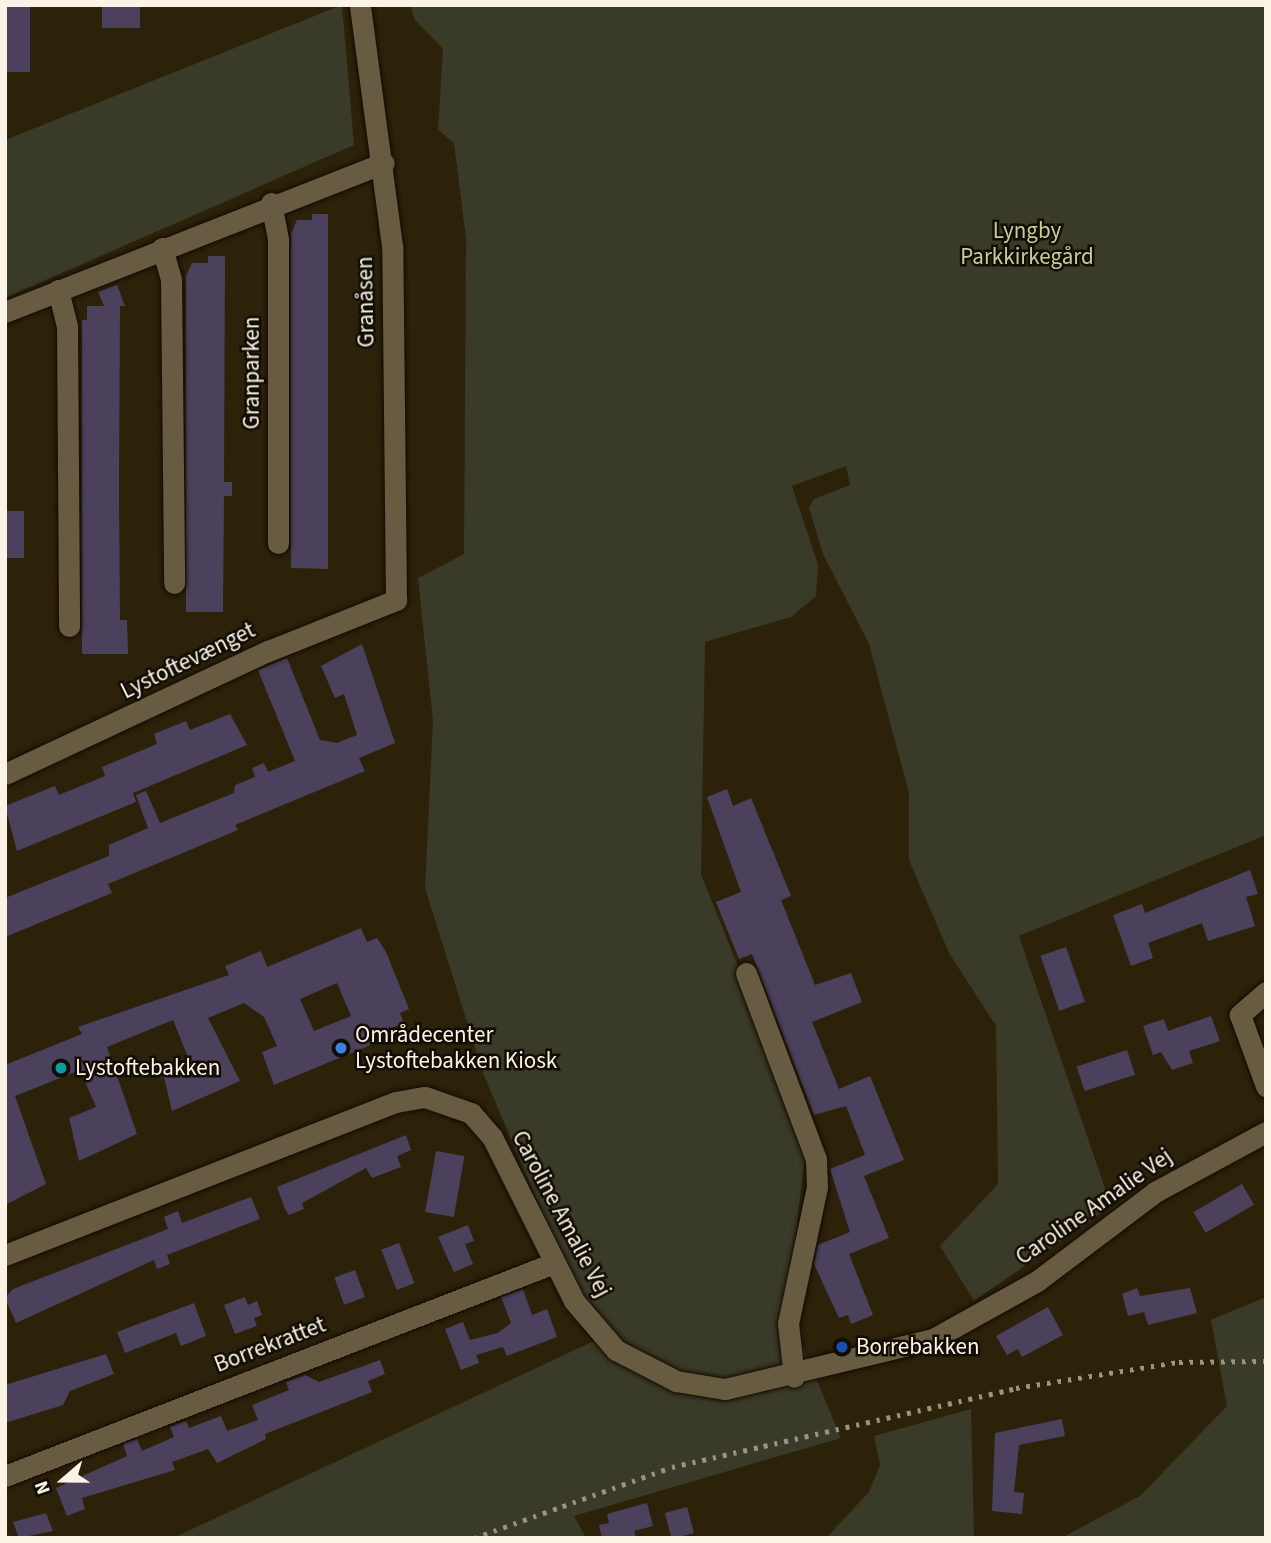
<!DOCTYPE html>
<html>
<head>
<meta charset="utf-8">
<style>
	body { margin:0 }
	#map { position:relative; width:1271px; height:1543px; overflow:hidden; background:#2c220a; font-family:"Source Sans 3",sans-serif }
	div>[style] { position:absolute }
	.green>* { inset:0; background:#393a27 }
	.building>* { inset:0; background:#4b415c; transform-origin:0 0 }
	.roads { filter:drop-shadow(0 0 2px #150b00) drop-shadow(0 0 2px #150b00) }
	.minor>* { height:21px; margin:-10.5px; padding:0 10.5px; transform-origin:10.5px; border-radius:10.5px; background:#675b42 }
	.rail>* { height:5px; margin-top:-2.5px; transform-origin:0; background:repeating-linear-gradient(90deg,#9c9381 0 3.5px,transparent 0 10.5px) }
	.dots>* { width:19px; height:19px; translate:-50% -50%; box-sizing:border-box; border:4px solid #110c04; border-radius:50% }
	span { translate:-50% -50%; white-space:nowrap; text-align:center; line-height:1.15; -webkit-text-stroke:5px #110c04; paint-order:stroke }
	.park-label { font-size:23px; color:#c9cd94 }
	.street-label { font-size:23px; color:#fbf4e6 }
	.poi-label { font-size:23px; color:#fbf4e6 }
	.left { translate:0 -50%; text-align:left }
	.frame { position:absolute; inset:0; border:7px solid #fbf4e6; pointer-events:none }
	.north { position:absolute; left:28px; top:1445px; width:70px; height:70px; -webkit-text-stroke:5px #110c04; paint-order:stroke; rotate:250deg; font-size:19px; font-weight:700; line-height:28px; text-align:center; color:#fbf4e6 }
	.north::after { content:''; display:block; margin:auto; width:24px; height:32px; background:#fbf4e6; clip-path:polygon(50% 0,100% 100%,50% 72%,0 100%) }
</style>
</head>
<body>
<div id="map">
	<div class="green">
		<div style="clip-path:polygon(342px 5px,354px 145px,5px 298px,5px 140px)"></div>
		<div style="clip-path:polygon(410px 5px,1266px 5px,1266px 835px,1019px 936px,1111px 1206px,974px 1301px,940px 1246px,998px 1184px,996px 1026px,949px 953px,909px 860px,909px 793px,869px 644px,823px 554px,809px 508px,814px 499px,850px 485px,846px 466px,792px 486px,818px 565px,816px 596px,791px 617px,705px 642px,701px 874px,807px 1140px,787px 1309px,841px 1438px,574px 1516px,586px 1538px,173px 1538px,596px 1340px,483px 1073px,425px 888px,433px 721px,418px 578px,464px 554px,466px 239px,454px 143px,438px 130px,443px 49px,415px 20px)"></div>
		<div style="clip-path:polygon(1266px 1297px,1266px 1538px,1017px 1538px,1065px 1536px,1140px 1496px,1227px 1406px,1211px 1320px)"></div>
		<div style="clip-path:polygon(971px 1409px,974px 1538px,826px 1538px,869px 1492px,880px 1465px,874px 1436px)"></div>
	</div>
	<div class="building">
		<div style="left:5px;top:5px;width:25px;height:67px"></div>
		<div style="left:102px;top:5px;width:38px;height:23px"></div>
		<div style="clip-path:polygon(312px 214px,328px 214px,328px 569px,291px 568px,291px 234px,297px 220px,312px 220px)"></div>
		<div style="clip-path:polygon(208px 256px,225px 256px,224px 482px,232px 482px,232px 496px,224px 496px,223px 612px,186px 612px,186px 276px,192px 263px,208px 263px)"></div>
		<div style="clip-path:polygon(117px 285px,125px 306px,120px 306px,119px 490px,120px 620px,127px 620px,128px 654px,82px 654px,82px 320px,87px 320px,87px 306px,104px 306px,98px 292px)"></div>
		<div style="left:5px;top:511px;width:19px;height:47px"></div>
		<div style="clip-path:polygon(362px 644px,395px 743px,359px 758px,365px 771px,235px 825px,238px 830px,108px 884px,112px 893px,5px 937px,5px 898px,109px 856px,109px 845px,148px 828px,136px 795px,146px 791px,160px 823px,234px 793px,235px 785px,255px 777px,252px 768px,264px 763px,268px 772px,295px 761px,258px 670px,287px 658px,320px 740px,337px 743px,357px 735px,344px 694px,335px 698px,321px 666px)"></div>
		<div style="clip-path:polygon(230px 714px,247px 745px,133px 793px,136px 802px,17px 851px,5px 806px,55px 786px,59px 795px,105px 776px,102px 767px,157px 744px,154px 734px,186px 721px,190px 730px)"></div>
		<div style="clip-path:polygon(727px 789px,733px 806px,751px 798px,791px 896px,781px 900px,815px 985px,851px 973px,862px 1002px,812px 1022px,839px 1089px,870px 1076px,904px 1160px,864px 1176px,889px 1238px,849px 1254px,873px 1315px,851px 1324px,848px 1315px,839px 1318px,814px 1264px,818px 1245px,850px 1232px,830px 1169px,865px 1155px,846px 1106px,814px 1115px,752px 954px,739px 959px,716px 902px,741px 892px,707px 797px)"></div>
		<div style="clip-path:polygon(1250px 870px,1258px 894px,1246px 897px,1255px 926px,1208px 941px,1202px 923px,1148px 943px,1153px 958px,1131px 966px,1113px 915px,1142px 904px,1145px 913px)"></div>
		<div style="clip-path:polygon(evenodd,361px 928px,367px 942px,377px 938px,386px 952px,409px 1009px,400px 1013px,404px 1023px,383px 1032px,385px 1039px,274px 1085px,262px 1052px,277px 1046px,264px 1017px,244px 1003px,208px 1018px,240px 1081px,172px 1111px,163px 1073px,190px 1062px,173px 1020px,107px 1047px,137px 1134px,79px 1161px,69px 1118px,96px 1107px,80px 1070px,15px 1096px,46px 1184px,5px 1205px,5px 1065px,82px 1034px,78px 1027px,229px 975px,225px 966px,261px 951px,267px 967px,361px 928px,337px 983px,351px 1016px,314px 1031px,300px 999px,337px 983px)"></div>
		<div style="left:1066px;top:947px;width:58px;height:27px;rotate:71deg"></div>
		<div style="clip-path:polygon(1211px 1016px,1220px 1041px,1189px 1051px,1193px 1063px,1172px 1070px,1161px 1052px,1153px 1055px,1143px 1026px,1164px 1019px,1168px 1031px)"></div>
		<div style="left:1127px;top:1050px;width:26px;height:53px;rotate:72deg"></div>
		<div style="clip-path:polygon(406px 1135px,411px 1150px,397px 1156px,401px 1167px,372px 1178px,366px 1168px,302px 1203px,304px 1209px,289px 1215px,285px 1209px,277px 1187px)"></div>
		<div style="left:436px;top:1151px;width:29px;height:62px;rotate:10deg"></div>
		<div style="left:1242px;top:1184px;width:24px;height:56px;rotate:60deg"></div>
		<div style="clip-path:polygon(251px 1197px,260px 1219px,167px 1255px,170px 1264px,157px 1269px,154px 1260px,16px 1323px,5px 1298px,13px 1289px,168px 1229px,164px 1217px,178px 1211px,182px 1223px)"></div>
		<div style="clip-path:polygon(468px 1225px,474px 1241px,465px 1244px,473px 1264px,454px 1272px,438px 1237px)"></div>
		<div style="left:399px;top:1243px;width:43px;height:19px;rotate:69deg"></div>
		<div style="left:355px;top:1270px;width:29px;height:22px;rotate:70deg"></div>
		<div style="clip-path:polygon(1137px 1288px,1140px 1296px,1190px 1288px,1197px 1313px,1148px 1325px,1144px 1312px,1128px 1316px,1122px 1294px)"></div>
		<div style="clip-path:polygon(523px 1289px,532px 1315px,547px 1309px,557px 1337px,507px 1356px,503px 1347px,476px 1355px,479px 1363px,461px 1370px,445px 1329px,463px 1322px,470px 1340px,498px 1333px,511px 1323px,501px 1297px)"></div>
		<div style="clip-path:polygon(245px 1297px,248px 1305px,257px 1301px,262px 1315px,254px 1318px,257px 1326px,235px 1334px,224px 1305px)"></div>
		<div style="clip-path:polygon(194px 1303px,206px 1336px,181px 1346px,176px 1333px,125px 1353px,117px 1332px)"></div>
		<div style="clip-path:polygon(1048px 1307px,1063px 1335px,1022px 1357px,1018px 1349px,1007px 1355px,996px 1336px)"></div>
		<div style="clip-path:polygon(106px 1354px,114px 1374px,70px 1391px,63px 1405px,5px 1423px,5px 1385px)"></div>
		<div style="clip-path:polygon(380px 1360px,385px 1374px,368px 1381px,372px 1392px,265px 1434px,266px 1439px,217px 1463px,208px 1449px,172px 1462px,175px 1470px,82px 1498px,85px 1509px,67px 1516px,56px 1488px,127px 1456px,123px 1444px,137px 1439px,142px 1451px,174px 1437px,170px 1427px,186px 1421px,189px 1428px,221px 1416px,227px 1431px,258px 1420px,252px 1405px,289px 1390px,286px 1382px,305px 1375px,319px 1382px)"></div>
		<div style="clip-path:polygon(1062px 1419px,1065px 1436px,1019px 1445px,1014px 1492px,1024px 1493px,1022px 1514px,992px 1511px,995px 1433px)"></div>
		<div style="clip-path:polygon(647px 1503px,653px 1526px,634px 1531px,636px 1538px,602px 1538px,599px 1525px,609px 1523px,607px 1514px)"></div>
		<div style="left:687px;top:1507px;width:27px;height:23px;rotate:75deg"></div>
		<div style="clip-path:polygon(46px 1513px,53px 1531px,19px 1538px,13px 1522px)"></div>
	</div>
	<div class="roads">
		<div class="minor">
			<div style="left:271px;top:203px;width:38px;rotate:79deg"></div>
			<div style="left:278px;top:240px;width:303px;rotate:90deg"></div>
			<div style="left:162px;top:248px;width:33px;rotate:74deg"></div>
			<div style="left:171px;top:280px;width:303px;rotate:89.4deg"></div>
			<div style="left:58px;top:290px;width:37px;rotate:76deg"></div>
			<div style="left:67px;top:326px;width:300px;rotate:89.6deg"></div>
			<div style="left:5px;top:312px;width:407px;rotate:-21.5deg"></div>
			<div style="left:5px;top:774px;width:290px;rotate:-25.1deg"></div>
			<div style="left:268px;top:651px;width:138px;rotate:-21.7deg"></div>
			<div style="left:396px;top:600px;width:354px;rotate:-90.6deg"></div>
			<div style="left:392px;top:246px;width:243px;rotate:-97.6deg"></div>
			<div style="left:746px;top:973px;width:199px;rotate:69.4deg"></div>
			<div style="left:816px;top:1159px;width:28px;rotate:88deg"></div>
			<div style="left:817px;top:1187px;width:139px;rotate:102deg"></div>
			<div style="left:788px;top:1323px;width:54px;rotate:83.7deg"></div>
			<div style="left:1266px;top:992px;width:35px;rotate:139deg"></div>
			<div style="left:1240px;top:1015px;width:76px;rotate:69.9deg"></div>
			<div style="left:5px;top:1255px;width:420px;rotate:-21.4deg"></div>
			<div style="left:396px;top:1102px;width:29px;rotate:-10deg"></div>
			<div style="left:425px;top:1097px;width:49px;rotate:19.2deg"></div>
			<div style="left:471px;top:1113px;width:32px;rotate:49deg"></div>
			<div style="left:492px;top:1137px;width:183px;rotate:63.4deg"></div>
			<div style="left:574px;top:1301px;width:65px;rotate:49.4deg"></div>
			<div style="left:616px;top:1350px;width:68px;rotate:27.3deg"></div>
			<div style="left:676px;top:1381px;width:50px;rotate:9.3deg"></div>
			<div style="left:725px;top:1389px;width:214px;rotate:-13.5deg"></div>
			<div style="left:933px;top:1339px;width:119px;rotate:-29.1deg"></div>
			<div style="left:1037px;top:1281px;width:148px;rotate:-37deg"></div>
			<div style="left:1155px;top:1192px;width:126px;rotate:-28.4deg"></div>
			<div style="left:5px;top:1476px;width:589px;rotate:-21.21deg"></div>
		</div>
	</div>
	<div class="rail">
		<div style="left:474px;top:1538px;width:210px;rotate:-19.7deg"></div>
		<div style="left:672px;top:1467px;width:353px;rotate:-12.9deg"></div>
		<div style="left:1016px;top:1388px;width:165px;rotate:-9.1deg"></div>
		<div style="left:1179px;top:1362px;width:87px;rotate:-0.7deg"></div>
	</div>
	<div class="dots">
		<div style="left:341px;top:1048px;background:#3f7fe0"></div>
		<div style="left:61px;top:1068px;background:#0f9aa8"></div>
		<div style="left:842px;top:1347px;background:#1a4fb4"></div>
	</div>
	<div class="park-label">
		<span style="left:1027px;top:244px">Lyngby<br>Parkkirkegård</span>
	</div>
	<div class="street-label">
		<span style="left:366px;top:302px;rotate:-91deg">Granåsen</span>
		<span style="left:252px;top:373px;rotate:-90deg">Granparken</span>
		<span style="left:188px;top:661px;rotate:-26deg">Lystoftevænget</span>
		<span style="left:1094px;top:1207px;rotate:-35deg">Caroline Amalie Vej</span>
		<span style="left:561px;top:1214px;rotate:62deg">Caroline Amalie Vej</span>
		<span style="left:270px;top:1345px;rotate:-21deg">Borrekrattet</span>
	</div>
	<div class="poi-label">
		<span class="left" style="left:355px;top:1048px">Områdecenter<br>Lystoftebakken Kiosk</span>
		<span class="left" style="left:75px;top:1068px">Lystoftebakken</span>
		<span class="left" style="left:856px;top:1347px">Borrebakken</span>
	</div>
	<div class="frame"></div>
	<div class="north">N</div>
</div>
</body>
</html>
